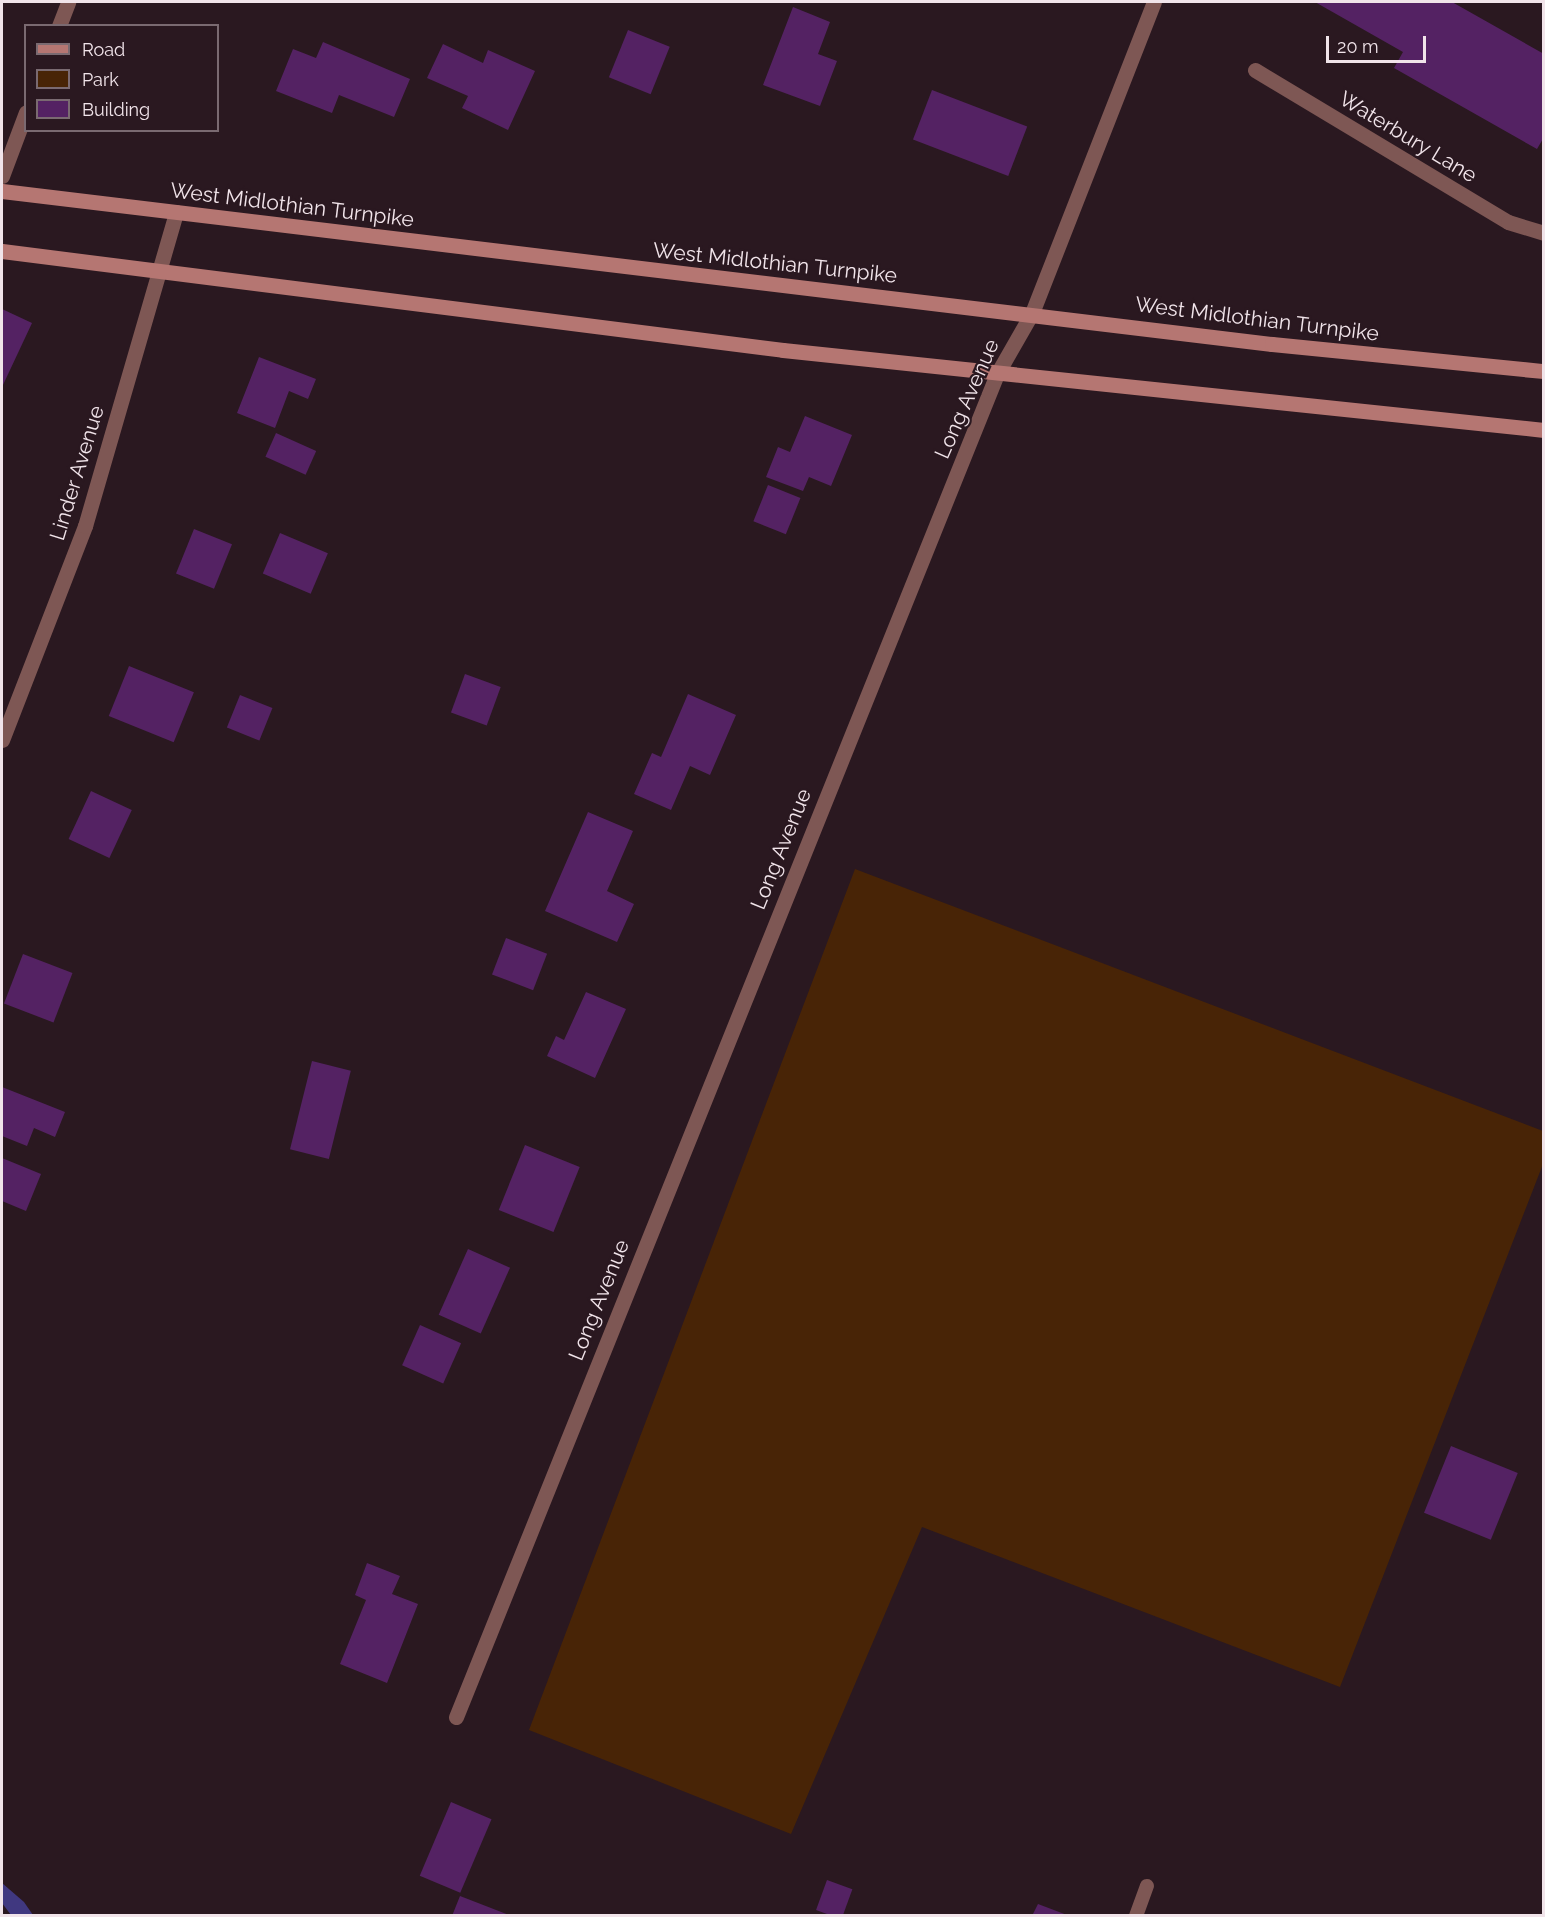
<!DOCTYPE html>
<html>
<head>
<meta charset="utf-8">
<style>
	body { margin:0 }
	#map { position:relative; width:1545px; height:1917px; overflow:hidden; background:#2a1820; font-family:Raleway,sans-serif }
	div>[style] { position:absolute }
	.green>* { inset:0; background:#482406 }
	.water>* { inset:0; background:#403880 }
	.building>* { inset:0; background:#542263; transform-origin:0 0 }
	.lane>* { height:14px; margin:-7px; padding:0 7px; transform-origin:7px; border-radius:7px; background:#7e5754 }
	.street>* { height:15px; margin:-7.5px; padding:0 7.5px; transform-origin:7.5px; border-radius:7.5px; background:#7e5754 }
	.secondary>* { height:15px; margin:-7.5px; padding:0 7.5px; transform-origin:7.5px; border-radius:7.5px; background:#b57672 }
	span { translate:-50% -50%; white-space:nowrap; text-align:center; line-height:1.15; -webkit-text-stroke:4.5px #2a1820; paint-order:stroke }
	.street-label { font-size:21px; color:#f1e4ea }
	.frame { position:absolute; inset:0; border:3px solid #f1e4ea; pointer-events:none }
	.legend { position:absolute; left:24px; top:24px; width:195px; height:108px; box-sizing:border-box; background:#2a1820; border:2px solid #7a6a71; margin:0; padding:8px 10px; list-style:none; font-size:18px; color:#f1e4ea }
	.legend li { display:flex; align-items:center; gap:12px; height:30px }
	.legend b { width:30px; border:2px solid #7a6a71 }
	.scale { position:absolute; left:1326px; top:36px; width:100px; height:27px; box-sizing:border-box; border:3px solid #f1e4ea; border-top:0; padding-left:8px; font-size:18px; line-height:21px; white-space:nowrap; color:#f1e4ea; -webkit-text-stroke:4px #2a1820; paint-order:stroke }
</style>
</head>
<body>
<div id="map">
	<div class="green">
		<div style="clip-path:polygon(855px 869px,1543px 1131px,1543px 1164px,1340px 1687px,922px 1527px,791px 1834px,529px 1730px)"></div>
	</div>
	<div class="water">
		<div style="clip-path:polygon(2px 1883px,24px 1902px,33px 1915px,11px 1915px,2px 1903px)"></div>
	</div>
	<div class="building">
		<div style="clip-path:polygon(1315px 2px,1452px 2px,1544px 54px,1544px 137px,1537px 149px,1394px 68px,1403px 52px)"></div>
		<div style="clip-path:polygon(793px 7px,830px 22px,818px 54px,837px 61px,820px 106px,763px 85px)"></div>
		<div style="left:628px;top:30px;width:45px;height:51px;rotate:22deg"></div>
		<div style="clip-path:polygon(323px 42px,410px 79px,394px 117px,339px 95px,332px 113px,276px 91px,293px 49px,316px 58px)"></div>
		<div style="clip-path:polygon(443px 44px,483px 63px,488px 50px,535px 71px,508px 130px,462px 108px,468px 96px,427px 78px)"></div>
		<div style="left:932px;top:90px;width:102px;height:53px;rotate:21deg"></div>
		<div style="clip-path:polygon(2px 309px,32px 323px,2px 387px)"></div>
		<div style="clip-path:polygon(259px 357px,316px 379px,308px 399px,289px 391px,275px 428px,237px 413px)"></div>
		<div style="clip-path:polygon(805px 416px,852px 435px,831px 486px,809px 477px,803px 491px,766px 477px,778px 447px,790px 452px)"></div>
		<div style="left:276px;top:433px;width:44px;height:26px;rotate:24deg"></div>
		<div style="left:768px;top:485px;width:35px;height:39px;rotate:22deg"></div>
		<div style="left:194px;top:529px;width:41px;height:48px;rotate:22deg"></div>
		<div style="left:280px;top:533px;width:52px;height:44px;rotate:23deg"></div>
		<div style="left:129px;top:666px;width:70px;height:54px;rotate:22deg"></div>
		<div style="left:465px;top:674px;width:38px;height:41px;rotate:20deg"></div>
		<div style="clip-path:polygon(688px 694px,736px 715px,710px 775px,690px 766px,671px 810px,634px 794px,652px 753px,661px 757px)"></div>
		<div style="left:240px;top:695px;width:35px;height:35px;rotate:22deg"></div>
		<div style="left:91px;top:791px;width:45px;height:53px;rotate:25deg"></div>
		<div style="clip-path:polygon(588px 812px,633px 831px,607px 891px,634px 904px,617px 942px,545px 911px)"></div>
		<div style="left:506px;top:938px;width:44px;height:39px;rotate:21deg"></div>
		<div style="left:23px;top:954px;width:53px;height:53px;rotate:21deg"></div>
		<div style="clip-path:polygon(586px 992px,626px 1009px,595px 1078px,547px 1056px,556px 1036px,564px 1040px)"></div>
		<div style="left:312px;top:1061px;width:40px;height:91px;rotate:14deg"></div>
		<div style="clip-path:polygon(2px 1087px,65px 1112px,55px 1137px,34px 1128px,27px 1146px,2px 1136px)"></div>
		<div style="left:525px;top:1145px;width:59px;height:70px;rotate:22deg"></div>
		<div style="clip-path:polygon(2px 1158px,41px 1174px,26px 1211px,2px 1201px)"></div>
		<div style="left:468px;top:1249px;width:46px;height:72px;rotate:24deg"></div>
		<div style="left:420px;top:1325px;width:45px;height:44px;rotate:24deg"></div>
		<div style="left:1451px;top:1446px;width:72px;height:72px;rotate:22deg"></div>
		<div style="clip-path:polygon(367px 1563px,400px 1576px,392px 1594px,418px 1604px,387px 1683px,340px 1664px,366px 1600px,355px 1595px)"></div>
		<div style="left:451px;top:1802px;width:44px;height:80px;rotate:23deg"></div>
		<div style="left:827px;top:1880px;width:27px;height:32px;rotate:20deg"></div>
		<div style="clip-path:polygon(460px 1896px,509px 1915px,509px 1916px,452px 1916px)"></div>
		<div style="clip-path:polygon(1038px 1904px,1067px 1915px,1067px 1916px,1032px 1916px)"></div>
	</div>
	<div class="lane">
		<div style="left:1136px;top:1916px;width:32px;rotate:-70deg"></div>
	</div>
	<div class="street">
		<div style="left:59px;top:26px;width:26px;rotate:-69deg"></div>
		<div style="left:1255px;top:70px;width:295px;rotate:31deg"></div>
		<div style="left:1508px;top:222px;width:38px;rotate:17deg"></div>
		<div style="left:2px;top:176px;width:68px;rotate:-69.4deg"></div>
		<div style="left:2px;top:740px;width:230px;rotate:-68.8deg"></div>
		<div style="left:85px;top:526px;width:327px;rotate:-73.8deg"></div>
		<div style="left:456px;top:1717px;width:1448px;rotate:-68.06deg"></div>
		<div style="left:997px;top:374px;width:70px;rotate:-60.2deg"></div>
		<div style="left:1032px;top:313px;width:334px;rotate:-68.6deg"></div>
	</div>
	<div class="secondary">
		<div style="left:2px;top:191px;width:1279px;rotate:6.87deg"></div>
		<div style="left:1272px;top:344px;width:273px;rotate:5.7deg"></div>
		<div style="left:2px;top:251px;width:787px;rotate:7.22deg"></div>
		<div style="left:783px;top:350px;width:765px;rotate:6deg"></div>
	</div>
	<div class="street-label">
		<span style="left:1408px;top:137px;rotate:31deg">Waterbury Lane</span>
		<span style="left:292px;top:205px;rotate:7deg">West Midlothian Turnpike</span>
		<span style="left:775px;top:263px;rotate:6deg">West Midlothian Turnpike</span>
		<span style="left:1257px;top:319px;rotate:7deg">West Midlothian Turnpike</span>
		<span style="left:967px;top:399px;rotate:-66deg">Long Avenue</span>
		<span style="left:77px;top:473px;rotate:-73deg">Linder Avenue</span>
		<span style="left:781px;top:849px;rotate:-68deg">Long Avenue</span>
		<span style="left:599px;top:1300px;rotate:-68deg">Long Avenue</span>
	</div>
	<div class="frame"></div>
	<ul class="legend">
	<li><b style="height:8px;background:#b57672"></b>Road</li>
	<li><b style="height:16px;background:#482406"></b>Park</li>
	<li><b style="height:16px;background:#542263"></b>Building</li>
	</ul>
	<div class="scale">20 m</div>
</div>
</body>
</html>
